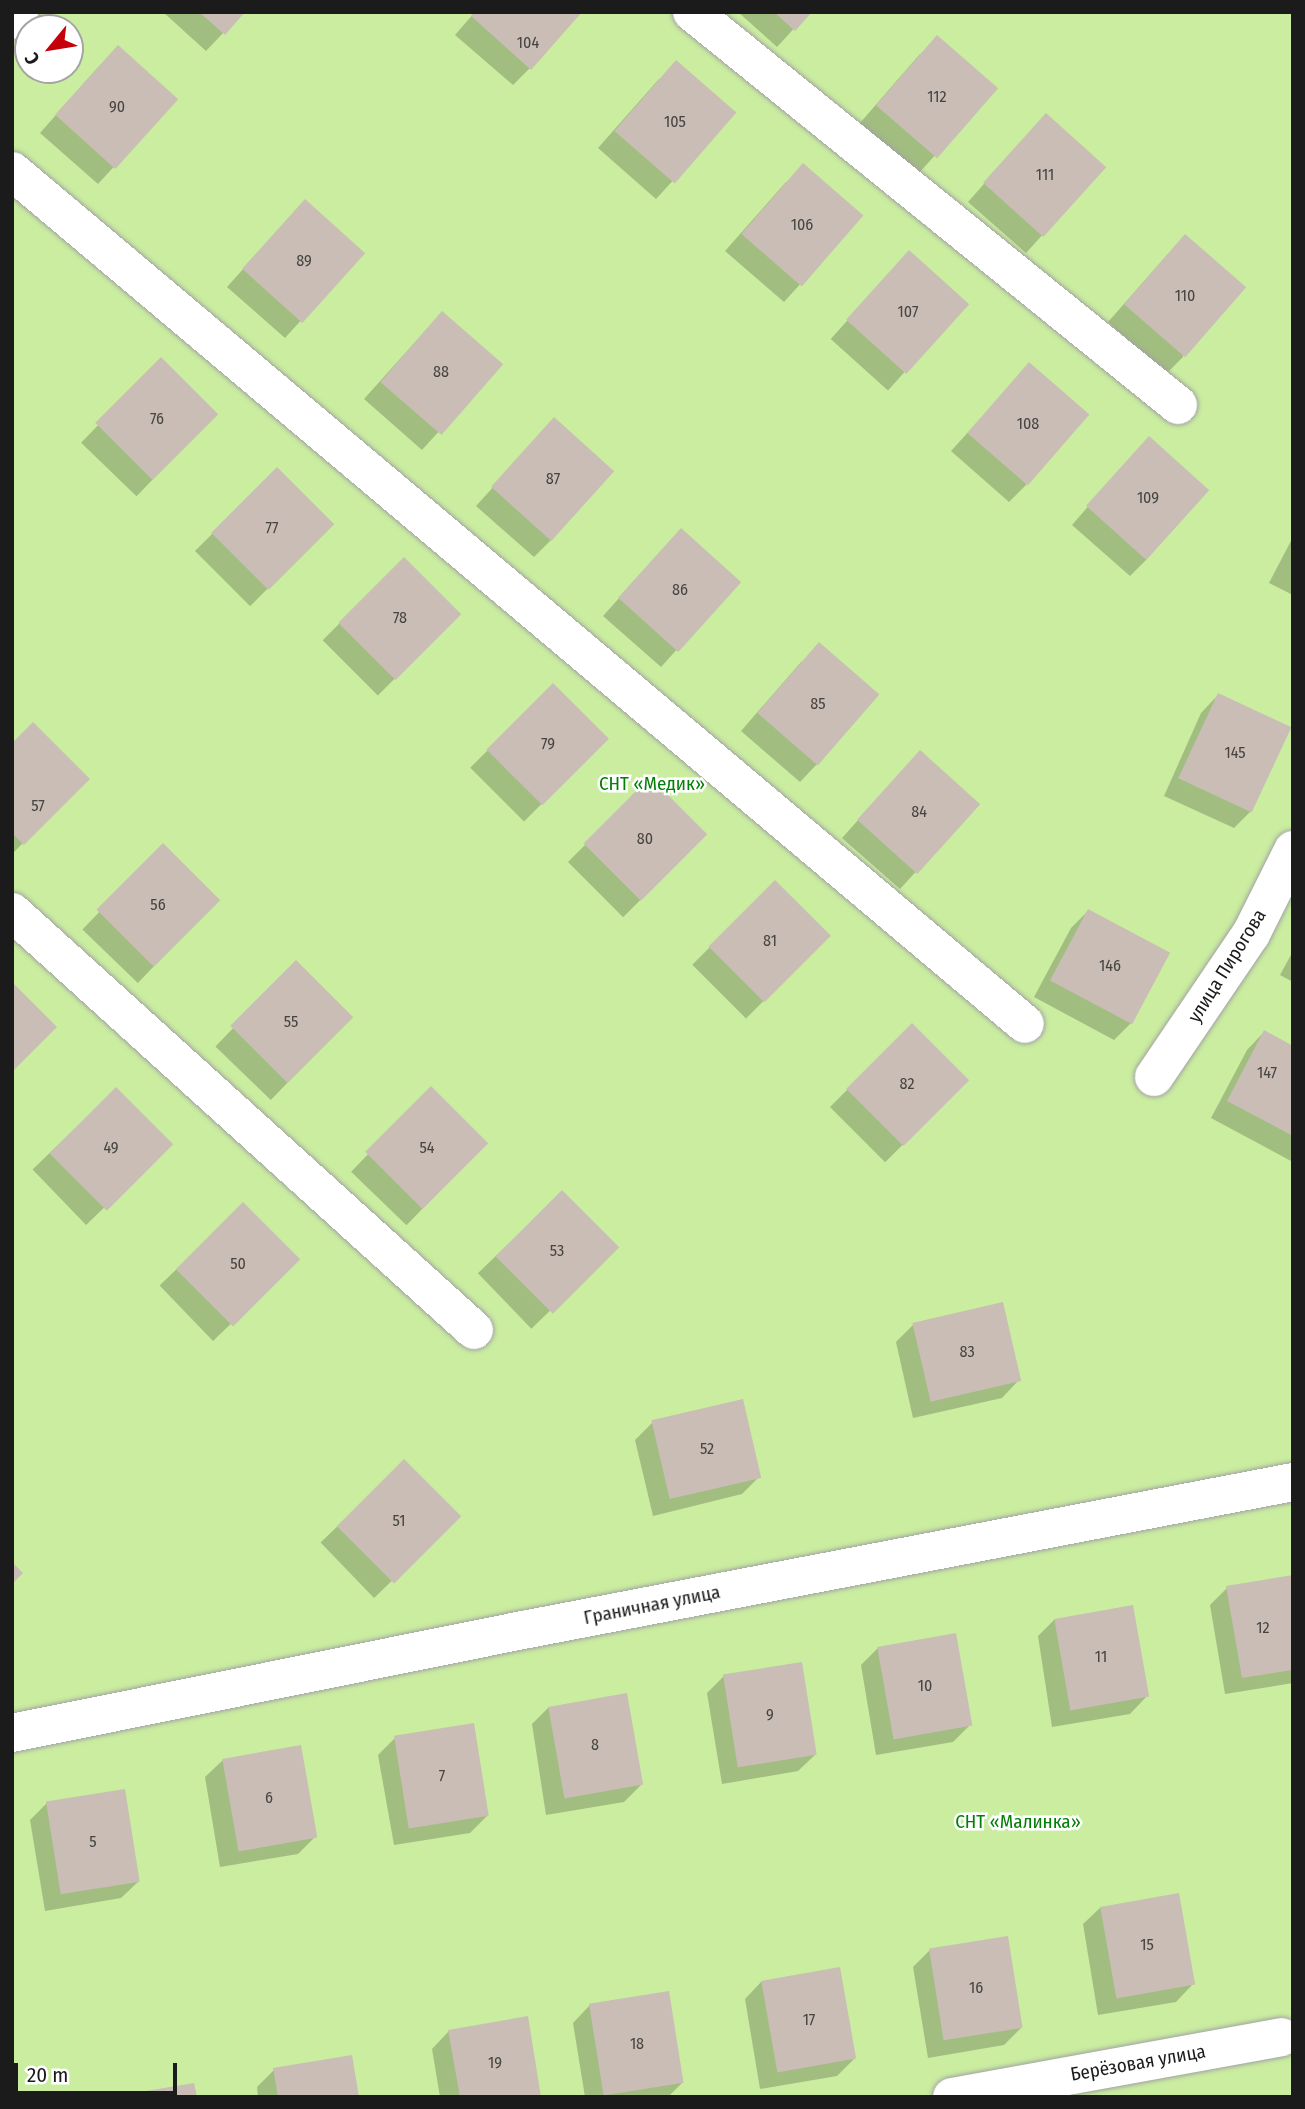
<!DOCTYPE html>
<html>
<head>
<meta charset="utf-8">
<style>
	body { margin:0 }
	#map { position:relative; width:1305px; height:2109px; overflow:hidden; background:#eee8df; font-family:"Fira Sans Condensed",sans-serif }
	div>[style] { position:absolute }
	.grass>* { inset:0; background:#caeda0 }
	.shadow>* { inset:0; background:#0003; transform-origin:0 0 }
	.building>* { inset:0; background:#c9bdb5; transform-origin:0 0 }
	.roads { filter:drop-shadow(0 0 2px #a2a2a2) drop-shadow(0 0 2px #a2a2a2) }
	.street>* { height:38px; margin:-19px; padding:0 19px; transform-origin:19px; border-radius:19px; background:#fff }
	span { translate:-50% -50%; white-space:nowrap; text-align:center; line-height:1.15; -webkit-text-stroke:5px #fff; paint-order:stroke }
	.number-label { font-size:16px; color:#464442 }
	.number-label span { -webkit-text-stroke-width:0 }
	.park-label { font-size:19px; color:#037e07 }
	.street-label { font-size:19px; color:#1b1b1b }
	.frame { position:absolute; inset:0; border:14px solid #1b1b1b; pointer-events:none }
	.north { position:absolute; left:14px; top:14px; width:70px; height:70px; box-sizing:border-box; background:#fff; border:2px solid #a4a4a4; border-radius:50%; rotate:240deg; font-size:19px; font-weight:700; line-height:28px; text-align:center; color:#1b1b1b }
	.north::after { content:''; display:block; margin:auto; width:24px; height:32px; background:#c6000b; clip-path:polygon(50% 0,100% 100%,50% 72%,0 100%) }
	.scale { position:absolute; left:14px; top:2063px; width:163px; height:32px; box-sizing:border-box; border:4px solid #1b1b1b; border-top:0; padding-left:9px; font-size:21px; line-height:24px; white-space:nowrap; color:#1b1b1b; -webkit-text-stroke:5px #fff; paint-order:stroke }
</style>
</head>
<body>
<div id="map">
	<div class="grass">
		<div style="clip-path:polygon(evenodd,12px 12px,1293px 12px,1293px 2097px,12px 2097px,12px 12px,28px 28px,70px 28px,70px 70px,28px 70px,28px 28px)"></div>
	</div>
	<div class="shadow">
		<div style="clip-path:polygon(163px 12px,243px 12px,206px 51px)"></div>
		<div style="clip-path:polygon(475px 12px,530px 68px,513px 85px,455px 35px)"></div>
		<div style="clip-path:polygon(738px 12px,809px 12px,777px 47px)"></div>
		<div style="clip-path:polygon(920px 54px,996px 88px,918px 174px,860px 123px)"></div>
		<div style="clip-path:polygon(101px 64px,176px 99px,98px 184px,40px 133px)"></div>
		<div style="clip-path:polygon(659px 79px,734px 114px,656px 199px,598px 148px)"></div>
		<div style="clip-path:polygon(1029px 133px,1104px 167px,1026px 253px,968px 202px)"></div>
		<div style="clip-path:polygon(786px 182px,861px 217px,784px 302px,725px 251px)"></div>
		<div style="clip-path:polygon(288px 219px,362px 253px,285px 338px,227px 287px)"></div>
		<div style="left:909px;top:252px;width:77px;height:117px;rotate:42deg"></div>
		<div style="clip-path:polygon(1168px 254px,1183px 357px,1166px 374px,1108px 322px)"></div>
		<div style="clip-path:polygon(425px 331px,500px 364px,422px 450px,364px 399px)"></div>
		<div style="left:161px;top:360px;width:77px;height:115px;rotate:44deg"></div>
		<div style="clip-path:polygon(1029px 365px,1026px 485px,1009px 502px,951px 451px)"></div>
		<div style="clip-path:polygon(554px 420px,551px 540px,534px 557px,476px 506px)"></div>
		<div style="clip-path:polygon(1132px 456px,1147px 559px,1130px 576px,1072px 525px)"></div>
		<div style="left:277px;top:469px;width:78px;height:116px;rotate:45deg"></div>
		<div style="clip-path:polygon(1293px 537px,1293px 595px,1269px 583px)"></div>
		<div style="clip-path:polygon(664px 548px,738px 582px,661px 667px,603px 616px)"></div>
		<div style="left:404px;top:559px;width:78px;height:115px;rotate:45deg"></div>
		<div style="clip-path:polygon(802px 661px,817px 764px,800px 782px,741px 731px)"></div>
		<div style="left:553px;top:685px;width:76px;height:117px;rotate:45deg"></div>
		<div style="clip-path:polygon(1218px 695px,1251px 811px,1234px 828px,1164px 796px,1201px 713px)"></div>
		<div style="clip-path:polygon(12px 746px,87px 779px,12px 854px)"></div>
		<div style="clip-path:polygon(903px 770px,978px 804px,900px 889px,842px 838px)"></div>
		<div style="left:650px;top:780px;width:78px;height:116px;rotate:45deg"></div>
		<div style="left:163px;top:846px;width:77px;height:116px;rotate:44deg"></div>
		<div style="left:775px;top:882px;width:76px;height:117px;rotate:45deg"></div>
		<div style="clip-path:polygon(1088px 911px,1131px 1023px,1114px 1040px,1034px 997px,1071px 928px)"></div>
		<div style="clip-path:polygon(1293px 951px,1293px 982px,1280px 975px)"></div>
		<div style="left:296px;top:963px;width:77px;height:116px;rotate:44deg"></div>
		<div style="left:912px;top:1025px;width:78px;height:116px;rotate:45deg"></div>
		<div style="clip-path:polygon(1264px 1032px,1293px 1048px,1291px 1161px,1211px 1118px,1247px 1050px)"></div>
		<div style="left:116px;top:1089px;width:77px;height:116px;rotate:46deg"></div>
		<div style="left:431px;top:1089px;width:77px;height:115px;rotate:44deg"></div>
		<div style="left:562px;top:1192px;width:77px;height:117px;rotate:46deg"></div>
		<div style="left:243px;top:1205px;width:77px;height:116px;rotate:46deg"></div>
		<div style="clip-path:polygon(913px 1325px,1019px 1380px,1002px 1398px,913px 1418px,896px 1342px)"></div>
		<div style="clip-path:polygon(653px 1422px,759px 1477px,742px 1494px,653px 1516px,635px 1440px)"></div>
		<div style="left:404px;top:1462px;width:77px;height:116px;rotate:46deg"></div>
		<div style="clip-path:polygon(1293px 1577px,1293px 1683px,1225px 1694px,1210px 1605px,1227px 1588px)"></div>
		<div style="clip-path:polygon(1055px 1619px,1147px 1696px,1130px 1714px,1052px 1727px,1038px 1636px)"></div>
		<div style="clip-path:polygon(878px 1648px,970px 1725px,953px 1742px,876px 1755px,861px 1665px)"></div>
		<div style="clip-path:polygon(724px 1676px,816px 1754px,798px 1771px,722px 1784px,707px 1693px)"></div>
		<div style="clip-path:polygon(549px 1707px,641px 1785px,624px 1802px,546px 1815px,532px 1724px)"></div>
		<div style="clip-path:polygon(395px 1738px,487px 1816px,470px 1833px,394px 1845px,378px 1755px)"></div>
		<div style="clip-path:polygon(223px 1760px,315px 1837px,298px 1854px,220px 1867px,205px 1777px)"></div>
		<div style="clip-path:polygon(47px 1803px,139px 1881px,121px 1898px,45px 1911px,30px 1820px)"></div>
		<div style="clip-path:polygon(1101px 1907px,1193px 1984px,1176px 2002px,1098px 2015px,1083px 1924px)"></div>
		<div style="clip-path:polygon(930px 1950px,1021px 2028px,1004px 2045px,928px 2058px,913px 1967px)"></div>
		<div style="clip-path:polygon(762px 1981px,854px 2059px,837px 2076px,760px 2089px,745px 1999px)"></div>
		<div style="clip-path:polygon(590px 2005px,682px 2083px,668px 2097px,585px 2097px,573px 2023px)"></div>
		<div style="clip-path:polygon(449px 2031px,539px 2097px,440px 2097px,432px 2049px)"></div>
		<div style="clip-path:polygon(274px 2070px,357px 2097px,258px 2097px,257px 2087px)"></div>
	</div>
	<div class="building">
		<div style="clip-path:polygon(199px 12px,245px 12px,225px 35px)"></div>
		<div style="clip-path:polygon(474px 12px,582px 12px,531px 70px,471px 16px)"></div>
		<div style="clip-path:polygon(774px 12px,812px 12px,795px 31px)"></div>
		<div style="left:937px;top:35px;width:81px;height:93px;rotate:41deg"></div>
		<div style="left:118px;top:45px;width:81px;height:94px;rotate:42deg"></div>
		<div style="left:676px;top:60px;width:80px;height:94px;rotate:41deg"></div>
		<div style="left:1046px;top:113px;width:81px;height:94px;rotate:42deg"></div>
		<div style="left:803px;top:163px;width:80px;height:94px;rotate:41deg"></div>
		<div style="left:305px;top:199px;width:81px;height:94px;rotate:42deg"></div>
		<div style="left:1185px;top:234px;width:81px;height:93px;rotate:41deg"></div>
		<div style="left:909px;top:250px;width:81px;height:94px;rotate:42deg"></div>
		<div style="left:442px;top:311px;width:81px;height:94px;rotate:41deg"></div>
		<div style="left:161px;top:357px;width:81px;height:93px;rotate:45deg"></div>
		<div style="left:1029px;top:362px;width:80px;height:94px;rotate:41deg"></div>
		<div style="left:554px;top:417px;width:81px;height:94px;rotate:42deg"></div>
		<div style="left:1149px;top:436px;width:81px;height:94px;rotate:42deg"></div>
		<div style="left:277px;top:467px;width:81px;height:93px;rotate:45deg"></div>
		<div style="left:681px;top:528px;width:81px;height:94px;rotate:42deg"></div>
		<div style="left:404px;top:557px;width:81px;height:93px;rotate:45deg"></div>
		<div style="left:819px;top:642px;width:80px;height:94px;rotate:41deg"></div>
		<div style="left:553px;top:683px;width:79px;height:94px;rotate:45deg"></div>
		<div style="left:1218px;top:693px;width:81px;height:94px;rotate:25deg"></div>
		<div style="clip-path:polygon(33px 722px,90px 779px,24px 845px,12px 833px,12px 743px)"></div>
		<div style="left:920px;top:750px;width:81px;height:94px;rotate:42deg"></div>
		<div style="left:650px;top:777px;width:81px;height:94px;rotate:45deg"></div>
		<div style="left:163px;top:843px;width:81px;height:94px;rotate:45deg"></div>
		<div style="left:775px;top:880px;width:79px;height:94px;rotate:45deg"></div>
		<div style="left:1088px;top:909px;width:93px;height:81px;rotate:28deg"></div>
		<div style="left:296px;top:960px;width:81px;height:93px;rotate:45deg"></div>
		<div style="clip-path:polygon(12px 982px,57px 1027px,12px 1072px)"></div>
		<div style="left:912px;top:1023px;width:81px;height:93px;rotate:45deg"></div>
		<div style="clip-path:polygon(1264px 1030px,1293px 1046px,1293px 1136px,1227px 1101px)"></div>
		<div style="left:431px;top:1086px;width:81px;height:93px;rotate:45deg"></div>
		<div style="left:116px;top:1087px;width:81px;height:94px;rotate:45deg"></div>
		<div style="left:562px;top:1190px;width:81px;height:94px;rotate:45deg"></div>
		<div style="left:243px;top:1202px;width:81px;height:95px;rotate:45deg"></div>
		<div style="left:1003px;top:1302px;width:81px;height:93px;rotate:77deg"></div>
		<div style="left:743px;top:1399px;width:81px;height:94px;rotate:77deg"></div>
		<div style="left:404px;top:1459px;width:81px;height:95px;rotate:45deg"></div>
		<div style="clip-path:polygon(12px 1562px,23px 1573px,12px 1584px)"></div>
		<div style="clip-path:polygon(1293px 1575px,1293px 1670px,1242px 1678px,1226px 1586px)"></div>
		<div style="left:1133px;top:1605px;width:93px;height:80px;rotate:80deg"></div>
		<div style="left:956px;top:1633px;width:94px;height:80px;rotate:80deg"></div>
		<div style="left:802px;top:1662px;width:94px;height:80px;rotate:81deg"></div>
		<div style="left:627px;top:1693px;width:93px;height:80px;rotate:80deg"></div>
		<div style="left:474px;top:1723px;width:94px;height:81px;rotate:81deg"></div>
		<div style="left:301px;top:1745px;width:94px;height:80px;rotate:80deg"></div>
		<div style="left:125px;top:1789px;width:94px;height:80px;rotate:81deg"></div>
		<div style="left:1179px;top:1893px;width:93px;height:80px;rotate:80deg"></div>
		<div style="left:1008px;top:1936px;width:93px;height:80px;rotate:81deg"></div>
		<div style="left:840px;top:1967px;width:93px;height:80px;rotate:80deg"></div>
		<div style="left:669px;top:1991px;width:93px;height:81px;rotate:81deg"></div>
		<div style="clip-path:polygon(528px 2016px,541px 2097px,460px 2097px,448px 2030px)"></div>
		<div style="clip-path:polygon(352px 2055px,359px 2097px,278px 2097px,273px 2068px)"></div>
		<div style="clip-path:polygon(194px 2083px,197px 2097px,122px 2097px,122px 2095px)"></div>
	</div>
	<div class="roads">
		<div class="street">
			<div style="left:692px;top:12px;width:625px;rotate:38.96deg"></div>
			<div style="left:12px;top:20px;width:11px;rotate:-49deg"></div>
			<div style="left:12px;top:171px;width:1324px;rotate:40.1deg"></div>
			<div style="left:12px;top:912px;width:623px;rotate:42.14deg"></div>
			<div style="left:1154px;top:1077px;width:173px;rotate:-55.9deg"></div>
			<div style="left:1251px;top:934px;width:94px;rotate:-63.4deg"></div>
			<div style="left:12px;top:1733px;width:521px;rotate:-11.4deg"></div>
			<div style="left:523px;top:1630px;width:784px;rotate:-10.88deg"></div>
			<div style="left:952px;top:2097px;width:335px;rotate:-10.3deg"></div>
		</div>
	</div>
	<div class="number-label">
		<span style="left:528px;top:43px">104</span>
		<span style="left:937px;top:97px">112</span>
		<span style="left:117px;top:107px">90</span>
		<span style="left:675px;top:122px">105</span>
		<span style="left:1045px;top:175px">111</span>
		<span style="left:802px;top:225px">106</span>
		<span style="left:304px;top:261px">89</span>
		<span style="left:1185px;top:296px">110</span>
		<span style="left:908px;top:312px">107</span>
		<span style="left:441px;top:372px">88</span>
		<span style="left:157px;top:419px">76</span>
		<span style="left:1028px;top:424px">108</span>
		<span style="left:553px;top:479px">87</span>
		<span style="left:1148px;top:498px">109</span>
		<span style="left:272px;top:528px">77</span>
		<span style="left:680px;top:590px">86</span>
		<span style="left:400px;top:618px">78</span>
		<span style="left:818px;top:704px">85</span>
		<span style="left:548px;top:744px">79</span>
		<span style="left:1235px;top:753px">145</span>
		<span style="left:38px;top:806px">57</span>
		<span style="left:919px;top:812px">84</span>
		<span style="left:645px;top:839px">80</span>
		<span style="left:158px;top:905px">56</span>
		<span style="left:770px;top:941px">81</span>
		<span style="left:1110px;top:966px">146</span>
		<span style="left:291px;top:1022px">55</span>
		<span style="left:1267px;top:1073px">147</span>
		<span style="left:907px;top:1084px">82</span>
		<span style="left:111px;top:1148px">49</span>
		<span style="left:427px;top:1148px">54</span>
		<span style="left:557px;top:1251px">53</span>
		<span style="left:238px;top:1264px">50</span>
		<span style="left:967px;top:1352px">83</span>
		<span style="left:707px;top:1449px">52</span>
		<span style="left:399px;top:1521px">51</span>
		<span style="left:1263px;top:1628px">12</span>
		<span style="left:1101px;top:1657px">11</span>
		<span style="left:925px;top:1686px">10</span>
		<span style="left:770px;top:1715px">9</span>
		<span style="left:595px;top:1745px">8</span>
		<span style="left:442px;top:1776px">7</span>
		<span style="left:269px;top:1798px">6</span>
		<span style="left:93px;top:1842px">5</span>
		<span style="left:1147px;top:1945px">15</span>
		<span style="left:976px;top:1988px">16</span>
		<span style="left:809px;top:2020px">17</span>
		<span style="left:637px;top:2044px">18</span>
		<span style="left:495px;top:2063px">19</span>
	</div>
	<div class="park-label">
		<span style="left:652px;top:784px">СНТ «Медик»</span>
		<span style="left:1018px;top:1822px">СНТ «Малинка»</span>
	</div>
	<div class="street-label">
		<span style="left:1227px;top:966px;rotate:-58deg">улица Пирогова</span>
		<span style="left:652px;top:1605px;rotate:-11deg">Граничная улица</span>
		<span style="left:1138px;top:2063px;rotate:-10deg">Берёзовая улица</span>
	</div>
	<div class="frame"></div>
	<div class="north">С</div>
	<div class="scale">20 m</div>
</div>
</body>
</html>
